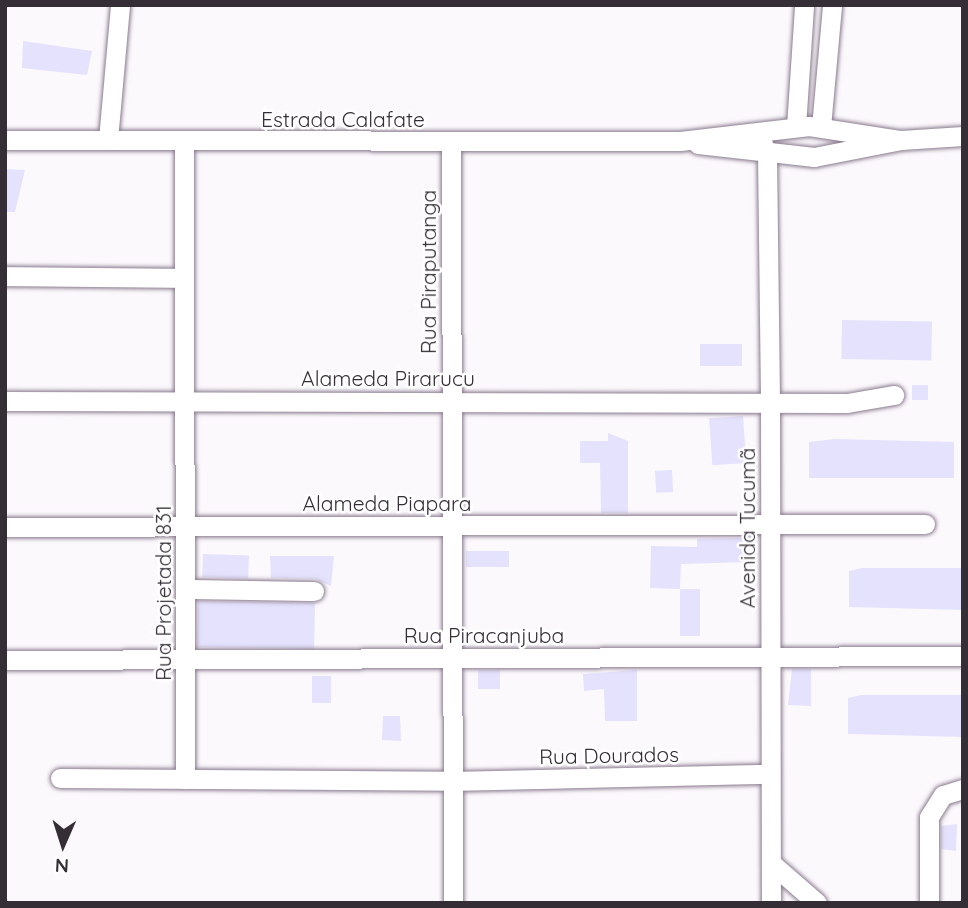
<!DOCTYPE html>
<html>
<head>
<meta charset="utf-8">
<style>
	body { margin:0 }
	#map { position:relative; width:968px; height:908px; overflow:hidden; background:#fcf9fd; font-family:Quicksand,sans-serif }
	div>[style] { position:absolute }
	.building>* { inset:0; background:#e4e2fc; transform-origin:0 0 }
	.roads { filter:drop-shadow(0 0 2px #8a7a8e) drop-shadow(0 0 2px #8a7a8e) }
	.minor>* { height:19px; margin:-9.5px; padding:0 9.5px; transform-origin:9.5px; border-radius:9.5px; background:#fff }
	span { translate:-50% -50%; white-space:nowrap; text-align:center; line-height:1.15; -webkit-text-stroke:5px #fff; paint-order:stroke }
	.street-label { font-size:21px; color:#352e37 }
	.frame { position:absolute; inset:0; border:7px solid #352e37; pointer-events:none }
	.north { position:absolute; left:28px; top:810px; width:70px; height:70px; -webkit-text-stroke:5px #fff; paint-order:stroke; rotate:183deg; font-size:19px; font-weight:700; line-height:28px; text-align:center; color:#352e37 }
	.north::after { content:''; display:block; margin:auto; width:24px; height:32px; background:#352e37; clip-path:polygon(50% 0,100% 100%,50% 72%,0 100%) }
</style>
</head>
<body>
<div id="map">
	<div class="building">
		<div style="clip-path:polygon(23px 41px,92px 51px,87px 75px,22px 68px)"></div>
		<div style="clip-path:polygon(5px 169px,25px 170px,15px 212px,5px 212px)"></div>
		<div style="left:842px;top:320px;width:90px;height:39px;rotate:1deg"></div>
		<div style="left:742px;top:344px;width:22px;height:42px;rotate:90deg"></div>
		<div style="left:912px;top:385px;width:16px;height:15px"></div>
		<div style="left:743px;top:416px;width:47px;height:34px;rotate:86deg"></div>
		<div style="clip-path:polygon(608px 433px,628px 441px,628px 513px,601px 513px,600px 463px,580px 463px,580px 441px,608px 441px)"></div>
		<div style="clip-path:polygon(835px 439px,954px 442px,954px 478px,809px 478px,809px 442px)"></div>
		<div style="left:672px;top:470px;width:22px;height:17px;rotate:87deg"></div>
		<div style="clip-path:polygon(746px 538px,747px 562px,681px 564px,680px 589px,650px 588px,651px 546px,697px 547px,697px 539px)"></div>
		<div style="left:466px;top:551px;width:43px;height:16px"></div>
		<div style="left:203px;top:554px;width:46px;height:23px;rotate:2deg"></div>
		<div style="clip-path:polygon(270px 556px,334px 556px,331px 586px,315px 579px,271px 578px)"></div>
		<div style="clip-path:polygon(862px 568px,963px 568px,963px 610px,849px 607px,849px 571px)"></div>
		<div style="left:680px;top:589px;width:20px;height:47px"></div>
		<div style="left:198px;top:601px;width:117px;height:46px;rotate:1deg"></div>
		<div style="clip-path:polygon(792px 669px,811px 669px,811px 706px,788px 705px)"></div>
		<div style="left:478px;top:670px;width:22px;height:19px"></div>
		<div style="clip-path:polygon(637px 670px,637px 721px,605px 721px,604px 689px,584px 691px,583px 674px)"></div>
		<div style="left:312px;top:676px;width:19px;height:27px"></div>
		<div style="clip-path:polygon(861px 695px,963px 695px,963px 737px,848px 734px,848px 698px)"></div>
		<div style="clip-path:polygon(383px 716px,400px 716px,401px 741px,382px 740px)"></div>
		<div style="clip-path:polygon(957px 824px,956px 851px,941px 849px,941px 826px)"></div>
	</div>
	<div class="roads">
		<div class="minor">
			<div style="left:796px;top:127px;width:122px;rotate:-86.2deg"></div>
			<div style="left:821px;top:127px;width:122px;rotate:-84.8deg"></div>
			<div style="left:766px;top:131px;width:9px;rotate:122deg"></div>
			<div style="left:761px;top:139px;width:16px;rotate:68deg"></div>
			<div style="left:767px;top:154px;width:247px;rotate:89.3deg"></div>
			<div style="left:770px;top:401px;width:502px;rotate:89.89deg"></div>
			<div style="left:5px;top:140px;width:675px;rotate:0.08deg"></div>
			<div style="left:680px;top:141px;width:130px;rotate:-6.6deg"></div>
			<div style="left:809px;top:126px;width:93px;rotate:8.7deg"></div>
			<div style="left:108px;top:140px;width:136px;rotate:-84.9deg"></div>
			<div style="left:451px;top:141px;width:762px;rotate:89.85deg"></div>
			<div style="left:184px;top:142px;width:637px;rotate:89.91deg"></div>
			<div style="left:698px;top:144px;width:117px;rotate:6.4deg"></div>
			<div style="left:814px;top:157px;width:89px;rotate:-11.1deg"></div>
			<div style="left:901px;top:140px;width:62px;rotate:-3.7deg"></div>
			<div style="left:5px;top:276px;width:179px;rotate:0.6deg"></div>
			<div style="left:5px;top:401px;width:842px;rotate:0.14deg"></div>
			<div style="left:847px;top:403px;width:48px;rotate:-9.7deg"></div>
			<div style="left:5px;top:527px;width:920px;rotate:-0.19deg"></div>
			<div style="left:186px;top:589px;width:128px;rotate:0.9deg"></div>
			<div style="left:5px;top:660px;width:958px;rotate:-0.24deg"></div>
			<div style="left:60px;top:778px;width:390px;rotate:0.4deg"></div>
			<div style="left:450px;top:781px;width:319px;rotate:-1.3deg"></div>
			<div style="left:771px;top:863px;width:61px;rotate:41deg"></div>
			<div style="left:929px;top:903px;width:86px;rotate:-90deg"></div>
			<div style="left:929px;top:817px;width:26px;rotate:-58deg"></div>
			<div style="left:943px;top:795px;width:21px;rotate:-17deg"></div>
		</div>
	</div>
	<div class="street-label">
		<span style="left:343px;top:119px">Estrada Calafate</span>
		<span style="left:428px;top:272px;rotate:-90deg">Rua Piraputanga</span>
		<span style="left:388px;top:378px">Alameda Pirarucu</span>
		<span style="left:387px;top:503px">Alameda Piapara</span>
		<span style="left:747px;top:528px;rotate:-90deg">Avenida Tucumã</span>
		<span style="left:163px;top:593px;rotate:-90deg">Rua Projetada 831</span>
		<span style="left:484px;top:635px">Rua Piracanjuba</span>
		<span style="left:609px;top:755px;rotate:-1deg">Rua Dourados</span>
	</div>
	<div class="frame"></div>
	<div class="north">N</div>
</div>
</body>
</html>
